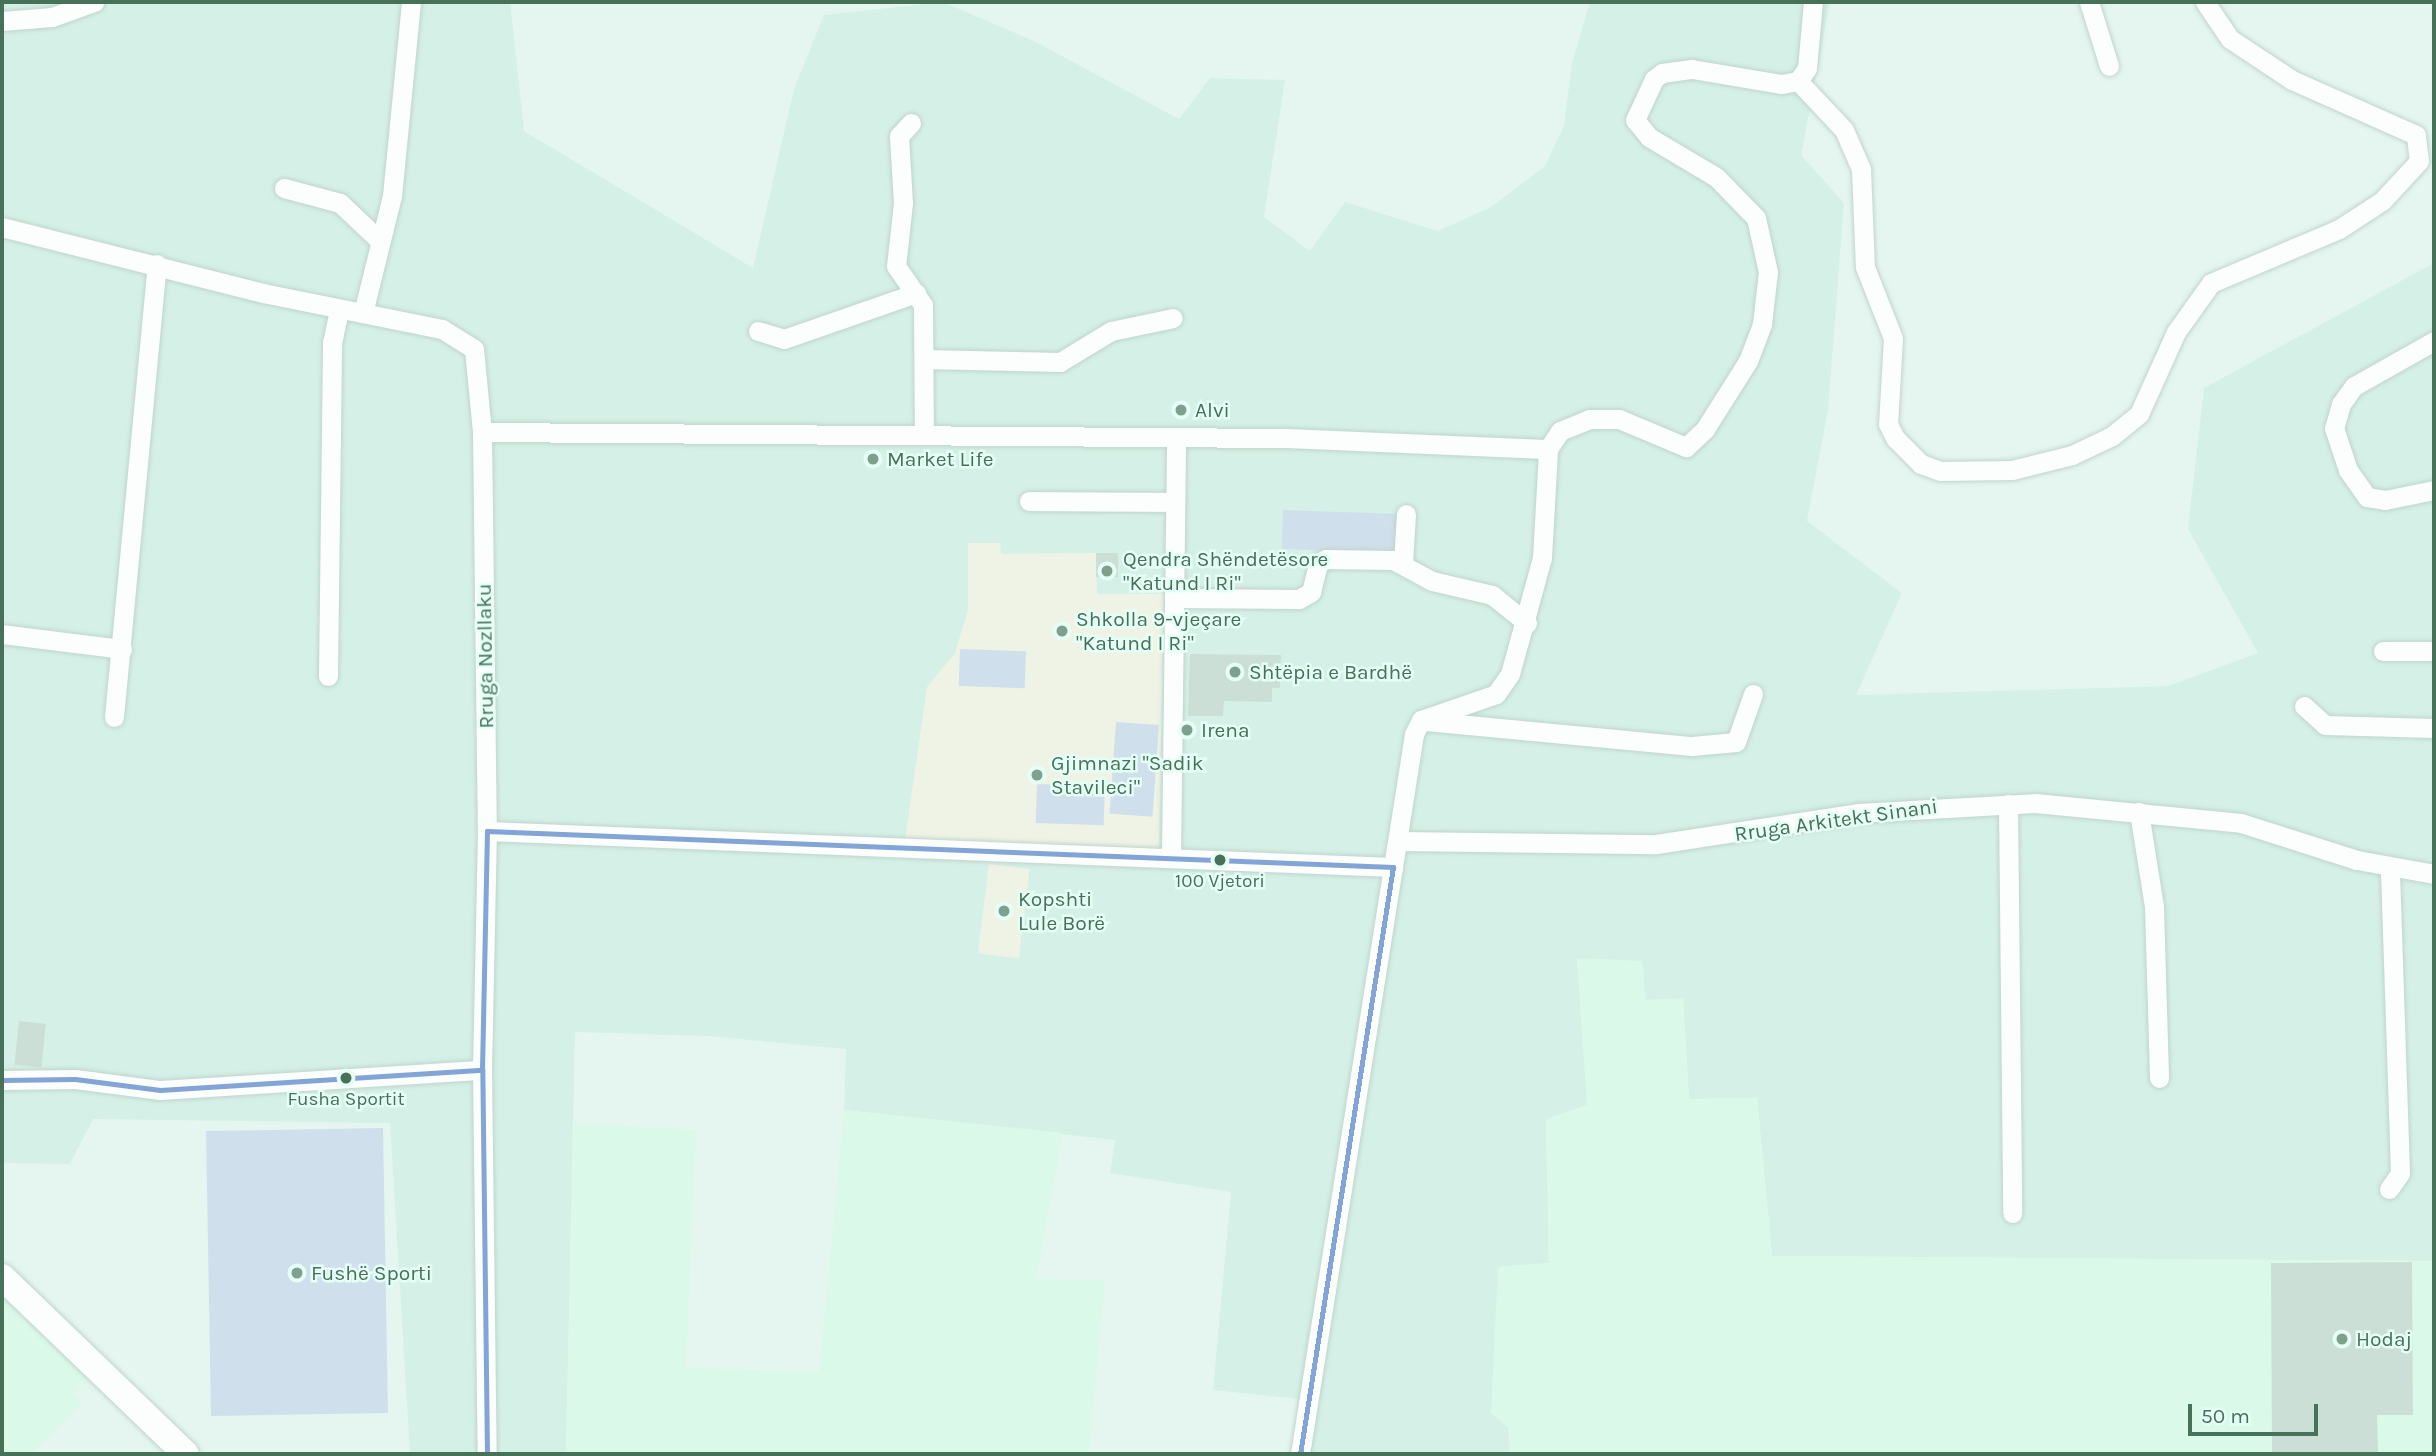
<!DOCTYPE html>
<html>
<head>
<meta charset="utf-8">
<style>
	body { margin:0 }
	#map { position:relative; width:2436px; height:1456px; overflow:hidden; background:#e5f6f0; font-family:Karla,sans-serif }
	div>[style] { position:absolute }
	.residential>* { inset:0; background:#d5f1e7 }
	.commercial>* { inset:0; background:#dbf9e9 }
	.education>* { inset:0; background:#eff3e6; transform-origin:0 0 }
	.green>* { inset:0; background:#d0dfec; transform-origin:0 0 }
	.building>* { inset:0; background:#cbdfd6; transform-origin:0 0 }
	.roads { filter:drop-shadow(0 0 2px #c1d4cb) drop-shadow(0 0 2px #c1d4cb) }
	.minor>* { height:19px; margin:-9.5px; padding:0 9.5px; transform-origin:9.5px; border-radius:9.5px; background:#fbfefd }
	.secondary>* { height:26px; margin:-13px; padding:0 13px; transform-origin:13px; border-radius:13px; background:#fbfefd }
	.bus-1>* { height:5px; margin:-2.5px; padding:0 2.5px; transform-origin:2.5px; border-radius:2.5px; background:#82a4d6 }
	.dots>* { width:19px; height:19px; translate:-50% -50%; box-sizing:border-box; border:4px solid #e5fff7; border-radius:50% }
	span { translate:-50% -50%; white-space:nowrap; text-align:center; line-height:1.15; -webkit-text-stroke:5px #e5fff7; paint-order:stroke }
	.bus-label { font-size:19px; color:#48715a }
	.poi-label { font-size:21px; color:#48715a }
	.left { translate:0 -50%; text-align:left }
	.street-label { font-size:21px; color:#48715a }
	.frame { position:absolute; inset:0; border:4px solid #48715a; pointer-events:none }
	.scale { position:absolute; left:2188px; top:1404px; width:130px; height:32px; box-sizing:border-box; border:4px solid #48715a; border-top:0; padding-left:9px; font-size:21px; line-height:24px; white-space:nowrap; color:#48715a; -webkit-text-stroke:5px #e5fff7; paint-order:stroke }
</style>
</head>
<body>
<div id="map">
	<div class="residential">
		<div style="clip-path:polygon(2px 2px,510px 2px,524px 131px,753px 268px,794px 89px,824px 15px,943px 2px,1036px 42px,1179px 119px,1210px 78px,1285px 80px,1264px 217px,1310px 251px,1345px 202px,1438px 231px,1491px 207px,1545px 166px,1564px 126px,1572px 63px,1590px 2px,1830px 2px,1801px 155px,1844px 203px,1828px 410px,1807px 521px,1902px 593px,1856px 695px,2168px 686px,2258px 653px,2188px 529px,2204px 388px,2434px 263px,2434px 1261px,1772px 1256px,1757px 1098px,1689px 1099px,1683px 999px,1646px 1000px,1577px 958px,1588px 1105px,1546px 1120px,1549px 1263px,1499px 1267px,1510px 1454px,1300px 1454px,1308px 1400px,1213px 1390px,1231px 1192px,1110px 1173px,1115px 1140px,844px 1110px,846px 1049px,707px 1036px,575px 1032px,566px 1454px,410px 1454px,390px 1123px,93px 1119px,70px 1164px,2px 1163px)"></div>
	</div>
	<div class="commercial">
		<div style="clip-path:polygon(1577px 958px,1642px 961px,1646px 1000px,1683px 998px,1689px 1099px,1757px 1098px,1772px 1256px,2434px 1261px,2434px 1454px,1510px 1454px,1510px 1429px,1491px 1413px,1498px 1267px,1549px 1263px,1546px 1119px,1587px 1105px)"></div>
		<div style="clip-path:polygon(844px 1110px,1063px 1133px,1036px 1279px,1105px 1280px,1089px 1454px,566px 1454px,574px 1123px,696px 1130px,686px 1368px,819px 1372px)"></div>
		<div style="clip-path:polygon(2px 1286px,94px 1370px,73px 1395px,83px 1402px,31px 1454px,2px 1454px)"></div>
	</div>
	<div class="education">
		<div style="clip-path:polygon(968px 543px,1000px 543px,1001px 554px,1096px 553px,1097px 594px,1164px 594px,1159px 848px,905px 840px,927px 687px,955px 653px,968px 610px)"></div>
		<div style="left:989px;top:864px;width:41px;height:90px;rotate:7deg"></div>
	</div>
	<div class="green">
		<div style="left:1283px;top:510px;width:118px;height:39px;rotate:2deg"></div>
		<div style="left:960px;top:649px;width:66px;height:37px;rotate:2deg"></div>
		<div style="left:1116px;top:722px;width:43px;height:92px;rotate:4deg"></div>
		<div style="left:1037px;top:784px;width:68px;height:39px;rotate:2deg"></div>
		<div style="left:383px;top:1128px;width:285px;height:177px;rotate:89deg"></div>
	</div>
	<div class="building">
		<div style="left:1096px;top:553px;width:22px;height:24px"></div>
		<div style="clip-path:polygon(1190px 654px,1281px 655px,1280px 688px,1272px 688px,1272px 702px,1224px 701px,1223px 716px,1188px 716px)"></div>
		<div style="left:19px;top:1021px;width:27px;height:44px;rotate:6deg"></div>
		<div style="clip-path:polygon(2412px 1262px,2413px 1415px,2377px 1415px,2378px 1454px,2272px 1454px,2271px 1263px)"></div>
	</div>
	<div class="roads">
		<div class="minor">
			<div style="left:2089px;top:2px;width:67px;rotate:72.6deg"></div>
			<div style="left:2px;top:21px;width:50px;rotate:-4.6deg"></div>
			<div style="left:52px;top:17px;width:45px;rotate:-19.7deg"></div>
			<div style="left:1798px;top:81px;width:67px;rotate:46.8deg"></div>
			<div style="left:1844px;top:130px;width:43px;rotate:66.4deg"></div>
			<div style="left:1861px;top:169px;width:98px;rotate:87.7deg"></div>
			<div style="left:1865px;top:267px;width:76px;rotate:68.5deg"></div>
			<div style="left:1893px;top:338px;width:86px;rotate:93.3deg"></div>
			<div style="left:1888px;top:424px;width:16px;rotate:63deg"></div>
			<div style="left:1895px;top:438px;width:37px;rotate:45deg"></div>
			<div style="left:1921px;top:464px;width:20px;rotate:20deg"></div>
			<div style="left:1940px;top:471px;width:72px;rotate:-0.8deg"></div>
			<div style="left:2012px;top:470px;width:62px;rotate:-14deg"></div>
			<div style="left:2072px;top:455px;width:44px;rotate:-25.4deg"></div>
			<div style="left:2112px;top:436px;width:35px;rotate:-39deg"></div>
			<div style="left:2139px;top:414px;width:90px;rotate:-65.7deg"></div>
			<div style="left:2176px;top:332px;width:60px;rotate:-54.5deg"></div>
			<div style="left:2211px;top:283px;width:139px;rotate:-22.9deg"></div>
			<div style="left:2339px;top:229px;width:51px;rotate:-33.1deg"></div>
			<div style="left:2382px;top:201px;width:54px;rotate:-47.2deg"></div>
			<div style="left:2419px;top:161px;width:26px;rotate:-97deg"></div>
			<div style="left:2416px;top:135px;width:136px;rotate:-156.1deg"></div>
			<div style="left:2292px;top:80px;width:74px;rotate:-146.5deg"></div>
			<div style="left:2230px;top:39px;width:45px;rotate:-124deg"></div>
			<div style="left:911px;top:123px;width:18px;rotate:133deg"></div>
			<div style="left:899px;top:136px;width:67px;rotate:86.6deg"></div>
			<div style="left:903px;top:203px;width:63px;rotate:96.3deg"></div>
			<div style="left:896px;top:266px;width:47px;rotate:55.3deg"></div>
			<div style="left:923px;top:305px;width:130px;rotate:89.6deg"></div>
			<div style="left:284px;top:188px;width:58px;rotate:15deg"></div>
			<div style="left:340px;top:203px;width:54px;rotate:43.5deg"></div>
			<div style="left:2px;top:227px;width:269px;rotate:14.2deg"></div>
			<div style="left:263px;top:293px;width:183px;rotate:11.4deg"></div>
			<div style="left:442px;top:329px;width:38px;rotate:32deg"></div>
			<div style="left:474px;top:349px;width:83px;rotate:84.5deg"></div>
			<div style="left:482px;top:432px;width:399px;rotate:89.3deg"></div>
			<div style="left:487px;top:831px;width:239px;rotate:91.2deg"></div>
			<div style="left:482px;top:1070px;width:384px;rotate:89.3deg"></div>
			<div style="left:363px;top:313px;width:121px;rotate:-76.1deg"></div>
			<div style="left:392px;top:196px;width:195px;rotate:-84.4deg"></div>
			<div style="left:758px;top:331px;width:27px;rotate:17deg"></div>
			<div style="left:784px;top:339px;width:140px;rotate:-19.2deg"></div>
			<div style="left:2434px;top:341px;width:92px;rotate:150.6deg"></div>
			<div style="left:2354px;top:386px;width:22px;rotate:126deg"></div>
			<div style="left:2341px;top:404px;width:25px;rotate:106deg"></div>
			<div style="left:2334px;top:428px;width:44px;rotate:71.6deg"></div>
			<div style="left:2348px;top:470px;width:33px;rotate:55deg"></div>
			<div style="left:2367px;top:497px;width:18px;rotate:9deg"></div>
			<div style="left:2385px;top:500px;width:50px;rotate:-11.5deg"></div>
			<div style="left:924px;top:359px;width:136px;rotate:1.3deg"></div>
			<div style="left:1060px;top:362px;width:60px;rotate:-31.3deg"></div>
			<div style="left:1111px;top:331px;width:63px;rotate:-11.8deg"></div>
			<div style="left:482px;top:432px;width:802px;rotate:0.43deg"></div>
			<div style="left:1284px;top:438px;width:264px;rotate:2.4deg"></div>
			<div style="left:1029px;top:501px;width:146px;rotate:0.4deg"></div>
			<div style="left:1403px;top:563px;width:49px;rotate:-86.5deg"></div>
			<div style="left:1174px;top:598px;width:125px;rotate:0.5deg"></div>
			<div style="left:1299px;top:599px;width:14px;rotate:-30deg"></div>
			<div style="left:1311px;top:592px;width:30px;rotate:-76deg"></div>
			<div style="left:1318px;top:563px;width:9px;rotate:-27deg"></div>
			<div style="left:1326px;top:559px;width:67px;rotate:0.9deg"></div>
			<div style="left:1393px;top:560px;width:44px;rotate:28.3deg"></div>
			<div style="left:1432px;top:581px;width:62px;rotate:13.1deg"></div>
			<div style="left:1492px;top:595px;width:45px;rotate:38.7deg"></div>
			<div style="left:2px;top:634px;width:121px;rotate:7.1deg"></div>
			<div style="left:2383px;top:651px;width:51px"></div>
			<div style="left:328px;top:676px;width:333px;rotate:-89.3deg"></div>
			<div style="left:332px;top:343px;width:35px;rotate:-78deg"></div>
			<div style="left:2304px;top:706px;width:28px;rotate:42deg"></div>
			<div style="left:2325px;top:725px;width:109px;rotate:1.6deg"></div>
			<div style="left:114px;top:717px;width:455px;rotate:-84.6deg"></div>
			<div style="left:1426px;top:721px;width:267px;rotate:5.4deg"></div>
			<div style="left:1692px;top:746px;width:44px;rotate:-5.2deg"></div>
			<div style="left:1736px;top:742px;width:51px;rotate:-70.5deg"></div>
			<div style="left:2008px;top:804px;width:409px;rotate:89.4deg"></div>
			<div style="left:2139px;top:812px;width:96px;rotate:81deg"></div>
			<div style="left:2154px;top:907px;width:171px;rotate:88.3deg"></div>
			<div style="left:487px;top:831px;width:907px;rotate:2.28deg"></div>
			<div style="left:1398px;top:841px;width:258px;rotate:0.7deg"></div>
			<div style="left:1656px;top:844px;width:204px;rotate:-8.7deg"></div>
			<div style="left:1858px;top:813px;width:177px;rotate:-3.2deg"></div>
			<div style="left:2035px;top:803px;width:207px;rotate:5.5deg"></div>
			<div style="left:2241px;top:823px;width:122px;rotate:17.7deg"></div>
			<div style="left:2357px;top:860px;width:78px;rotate:10.3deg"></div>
			<div style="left:1171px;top:857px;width:420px;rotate:-89.3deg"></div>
			<div style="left:2px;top:1080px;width:73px;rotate:-0.8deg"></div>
			<div style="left:75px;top:1079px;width:86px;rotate:7.4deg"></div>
			<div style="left:160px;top:1090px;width:323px;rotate:-3.6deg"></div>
			<div style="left:2389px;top:1189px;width:19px;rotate:-55deg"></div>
			<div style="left:2400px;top:1173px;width:306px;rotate:-91.9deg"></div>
			<div style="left:1300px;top:1454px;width:729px;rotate:-81deg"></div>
			<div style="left:1414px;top:734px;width:16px;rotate:-63deg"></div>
			<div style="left:1421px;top:720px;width:79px;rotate:-19.1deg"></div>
			<div style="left:1496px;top:694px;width:24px;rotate:-55deg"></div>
			<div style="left:1510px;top:674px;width:120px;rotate:-74.6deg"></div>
			<div style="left:1542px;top:558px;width:109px;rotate:-86.8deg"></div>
			<div style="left:1548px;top:449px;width:22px;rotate:-56deg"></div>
			<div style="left:1560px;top:431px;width:31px;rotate:-22deg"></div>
			<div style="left:1589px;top:419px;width:30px"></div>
			<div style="left:1619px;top:419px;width:73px;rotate:22.7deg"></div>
			<div style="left:1686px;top:447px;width:26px;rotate:-43deg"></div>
			<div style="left:1705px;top:429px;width:80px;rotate:-57.7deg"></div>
			<div style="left:1748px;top:361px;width:40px;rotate:-69deg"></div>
			<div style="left:1762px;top:324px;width:52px;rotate:-83.4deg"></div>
			<div style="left:1768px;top:272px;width:55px;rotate:-102.5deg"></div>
			<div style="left:1756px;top:218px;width:57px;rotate:-134.3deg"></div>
			<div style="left:1716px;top:177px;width:78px;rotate:-149.2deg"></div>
			<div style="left:1649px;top:137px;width:22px;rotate:-129deg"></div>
			<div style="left:1635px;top:120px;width:45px;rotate:-65.1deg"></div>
			<div style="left:1654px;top:79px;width:10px;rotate:-37deg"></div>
			<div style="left:1662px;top:73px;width:30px;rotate:-8deg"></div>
			<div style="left:1692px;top:69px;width:91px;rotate:9.5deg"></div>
			<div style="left:1782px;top:84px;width:16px;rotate:-11deg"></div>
			<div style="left:1798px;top:81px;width:16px;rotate:-55deg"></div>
			<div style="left:1807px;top:68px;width:66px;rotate:-84.8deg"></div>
		</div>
		<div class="secondary">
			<div style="left:2px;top:1277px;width:255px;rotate:43.9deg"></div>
		</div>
	</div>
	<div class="bus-1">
		<div style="left:2px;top:1080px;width:73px;rotate:-0.8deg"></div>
		<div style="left:75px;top:1079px;width:86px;rotate:7.4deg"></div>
		<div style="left:160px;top:1090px;width:323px;rotate:-3.6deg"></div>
		<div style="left:487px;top:1454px;width:384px;rotate:-90.7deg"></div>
		<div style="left:482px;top:1070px;width:239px;rotate:-88.8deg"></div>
		<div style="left:487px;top:831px;width:907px;rotate:2.28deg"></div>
		<div style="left:1393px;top:867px;width:594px;rotate:99deg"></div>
	</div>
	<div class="dots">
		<div style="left:1181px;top:410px;background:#7fa08e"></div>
		<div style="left:873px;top:459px;background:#7fa08e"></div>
		<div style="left:1107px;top:571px;background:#7fa08e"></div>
		<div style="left:1062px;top:631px;background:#7fa08e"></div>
		<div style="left:1235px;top:672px;background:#7fa08e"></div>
		<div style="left:1187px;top:730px;background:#7fa08e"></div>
		<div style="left:1037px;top:775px;background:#7fa08e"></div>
		<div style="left:1220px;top:860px;background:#48715a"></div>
		<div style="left:1004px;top:911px;background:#7fa08e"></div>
		<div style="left:346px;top:1078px;background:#48715a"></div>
		<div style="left:297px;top:1273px;background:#7fa08e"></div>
		<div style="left:2342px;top:1339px;background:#7fa08e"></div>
	</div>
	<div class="bus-label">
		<span style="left:1220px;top:882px">100 Vjetori</span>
		<span style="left:346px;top:1100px">Fusha Sportit</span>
	</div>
	<div class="poi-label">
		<span class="left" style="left:1195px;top:410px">Alvi</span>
		<span class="left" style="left:887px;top:459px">Market Life</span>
		<span class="left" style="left:1123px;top:571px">Qendra Shëndetësore<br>"Katund I Ri"</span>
		<span class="left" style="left:1076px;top:631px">Shkolla 9-vjeçare<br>"Katund I Ri"</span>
		<span class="left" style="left:1249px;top:672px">Shtëpia e Bardhë</span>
		<span class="left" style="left:1201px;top:730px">Irena</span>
		<span class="left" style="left:1051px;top:775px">Gjimnazi "Sadik<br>Stavileci"</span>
		<span class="left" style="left:1018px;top:911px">Kopshti<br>Lule Borë</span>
		<span class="left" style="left:311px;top:1273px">Fushë Sporti</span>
		<span class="left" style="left:2356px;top:1339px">Hodaj</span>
	</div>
	<div class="street-label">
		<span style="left:485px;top:656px;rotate:-91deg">Rruga Nozllaku</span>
		<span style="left:1836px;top:820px;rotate:-8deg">Rruga Arkitekt Sinani</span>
	</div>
	<div class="frame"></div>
	<div class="scale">50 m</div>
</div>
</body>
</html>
